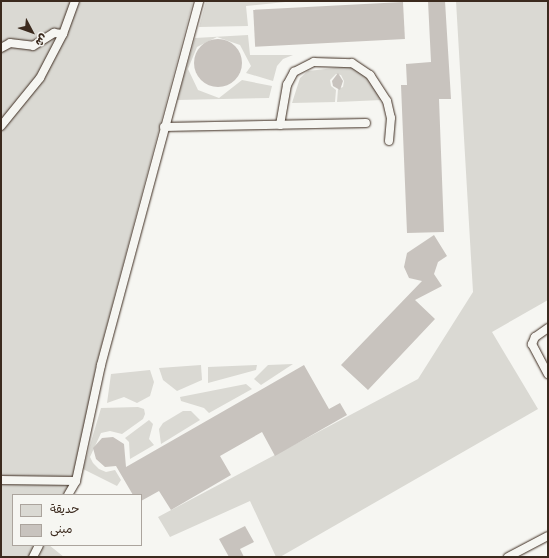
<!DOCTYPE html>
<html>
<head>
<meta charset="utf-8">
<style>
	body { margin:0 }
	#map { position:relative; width:549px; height:558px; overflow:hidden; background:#f6f6f2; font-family:Mynerve,"Playpen Sans Arabic",sans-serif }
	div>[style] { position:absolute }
	.green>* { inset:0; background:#dad9d3 }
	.building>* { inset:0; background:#c8c3be; transform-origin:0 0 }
	.round { border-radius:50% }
	.roads { filter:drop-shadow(0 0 1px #3b2a1e) drop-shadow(0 0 1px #3b2a1e) }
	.service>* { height:8px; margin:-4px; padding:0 4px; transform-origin:4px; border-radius:4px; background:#f6f6f2 }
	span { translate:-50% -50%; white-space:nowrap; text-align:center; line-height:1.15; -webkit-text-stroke:3px #f6f6f2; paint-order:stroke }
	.frame { position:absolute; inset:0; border:2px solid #3b2a1e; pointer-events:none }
	.legend { position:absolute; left:12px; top:494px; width:130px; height:52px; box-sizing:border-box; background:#f6f6f2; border:1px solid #aba49d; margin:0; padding:5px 7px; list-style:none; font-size:12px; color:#3b2a1e }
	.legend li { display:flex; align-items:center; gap:8px; height:20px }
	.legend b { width:20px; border:1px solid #aba49d }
	.north { position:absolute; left:12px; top:12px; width:40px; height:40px; -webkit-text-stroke:3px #f6f6f2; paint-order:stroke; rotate:131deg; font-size:11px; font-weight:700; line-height:16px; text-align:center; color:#3b2a1e }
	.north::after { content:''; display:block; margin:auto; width:14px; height:18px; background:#3b2a1e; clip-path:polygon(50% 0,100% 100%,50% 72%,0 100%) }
</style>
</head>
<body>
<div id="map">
	<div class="green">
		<div style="clip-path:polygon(1px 1px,193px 1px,96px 366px,72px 495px,13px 495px,13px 545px,49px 545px,64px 557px,1px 557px)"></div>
		<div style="clip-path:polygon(206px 1px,295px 1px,246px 6px,248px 26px,199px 27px)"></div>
		<div style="clip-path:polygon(456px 1px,548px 1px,548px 300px,492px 332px,538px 409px,280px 557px,276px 557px,250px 501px,170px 537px,158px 517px,418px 379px,473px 292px)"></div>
		<div style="clip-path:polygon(248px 35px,250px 55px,293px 55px,283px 59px,277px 66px,273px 81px,246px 73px,251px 66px,240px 45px,217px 37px,197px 47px,188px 69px,198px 90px,219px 98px,242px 80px,272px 86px,269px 98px,177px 100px,195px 38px)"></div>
		<div style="clip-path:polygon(343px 67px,353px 67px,364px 74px,382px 100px,337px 102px,338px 89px,343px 87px,344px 81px,341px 75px,336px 74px,330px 80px,331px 86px,336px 90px,335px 102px,292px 103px,300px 78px,308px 71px)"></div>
		<div style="clip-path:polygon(293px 364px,261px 385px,254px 379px,268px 365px)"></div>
		<div style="clip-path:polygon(201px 365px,202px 380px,177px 391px,163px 380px,159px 368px)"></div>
		<div style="clip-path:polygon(257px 365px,256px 370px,208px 383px,208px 367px)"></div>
		<div style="clip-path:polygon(150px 370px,154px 382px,150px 396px,137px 403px,124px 397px,107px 403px,111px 374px)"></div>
		<div style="clip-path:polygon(246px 384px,252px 389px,209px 413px,204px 408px,181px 401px,180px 397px)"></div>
		<div style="clip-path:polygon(138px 407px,144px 409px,145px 414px,143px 419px,122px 434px,110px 431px,101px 433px,90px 457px,93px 463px,99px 469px,106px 472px,115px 470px,121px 480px,117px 486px,83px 469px,101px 408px)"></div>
		<div style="clip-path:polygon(183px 411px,191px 411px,200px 420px,161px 444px,159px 429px,163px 423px)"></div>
		<div style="clip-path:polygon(149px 420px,153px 424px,149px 439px,154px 445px,130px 459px,129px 442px,125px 438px)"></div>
	</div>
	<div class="building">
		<div style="clip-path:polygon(428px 1px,445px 1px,451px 99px,439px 99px,444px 232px,407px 233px,401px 85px,407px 85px,406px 64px,431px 62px)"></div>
		<div style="left:403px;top:2px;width:37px;height:150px;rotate:87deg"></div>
		<div class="round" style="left:194px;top:39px;width:48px;height:48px"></div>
		<div style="clip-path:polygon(338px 73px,343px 81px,340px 90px,333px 86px,332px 81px)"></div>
		<div style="clip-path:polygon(434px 235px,447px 256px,438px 262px,434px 274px,442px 286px,415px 300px,435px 319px,368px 390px,341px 365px,422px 281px,409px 278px,404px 267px,407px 253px)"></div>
		<div style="clip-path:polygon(304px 365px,329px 409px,340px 403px,347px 415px,275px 456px,262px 432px,220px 456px,231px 475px,171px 510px,159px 491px,141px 501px,141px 495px,133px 495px,116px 466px,105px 467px,96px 459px,93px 448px,102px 438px,113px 437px,124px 444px,126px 467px)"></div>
		<div style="clip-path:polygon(245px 526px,254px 542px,240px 549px,244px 557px,229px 557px,219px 539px)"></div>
	</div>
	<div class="roads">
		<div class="service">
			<div style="left:1px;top:48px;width:10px;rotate:-29deg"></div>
			<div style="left:10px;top:43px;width:23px;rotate:7deg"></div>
			<div style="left:33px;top:46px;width:25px;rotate:-32deg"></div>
			<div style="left:54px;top:33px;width:9px;rotate:6deg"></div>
			<div style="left:280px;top:125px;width:41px;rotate:-80.1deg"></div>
			<div style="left:287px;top:85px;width:15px;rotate:-62deg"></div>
			<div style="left:294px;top:72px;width:22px;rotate:-27deg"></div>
			<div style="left:314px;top:62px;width:38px;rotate:2deg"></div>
			<div style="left:352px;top:63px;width:22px;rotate:34deg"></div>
			<div style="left:370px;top:75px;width:31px;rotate:57deg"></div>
			<div style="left:387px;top:101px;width:17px;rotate:77deg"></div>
			<div style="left:391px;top:118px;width:23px;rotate:95deg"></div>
			<div style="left:1px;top:126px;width:62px;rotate:-50.9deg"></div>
			<div style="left:40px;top:78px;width:50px;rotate:-62.4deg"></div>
			<div style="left:63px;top:34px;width:35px;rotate:-70deg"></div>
			<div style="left:164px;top:127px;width:202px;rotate:-1.1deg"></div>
			<div style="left:548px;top:328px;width:16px;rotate:145deg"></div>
			<div style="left:535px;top:337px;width:8px;rotate:113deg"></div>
			<div style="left:532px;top:344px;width:34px;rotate:62deg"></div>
			<div style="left:1px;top:480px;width:75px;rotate:0.8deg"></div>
			<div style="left:68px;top:495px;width:16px;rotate:-60deg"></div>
			<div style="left:76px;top:481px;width:119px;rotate:-77.8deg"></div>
			<div style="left:101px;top:365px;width:377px;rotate:-74.9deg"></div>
			<div style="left:33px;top:557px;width:13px;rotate:-63deg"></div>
			<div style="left:508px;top:557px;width:45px;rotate:-27.7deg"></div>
		</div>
	</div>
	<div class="frame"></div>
	<ul class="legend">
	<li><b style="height:11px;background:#dad9d3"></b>حديقة</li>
	<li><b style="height:11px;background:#c8c3be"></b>مبنى</li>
	</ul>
	<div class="north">ش</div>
</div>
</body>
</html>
